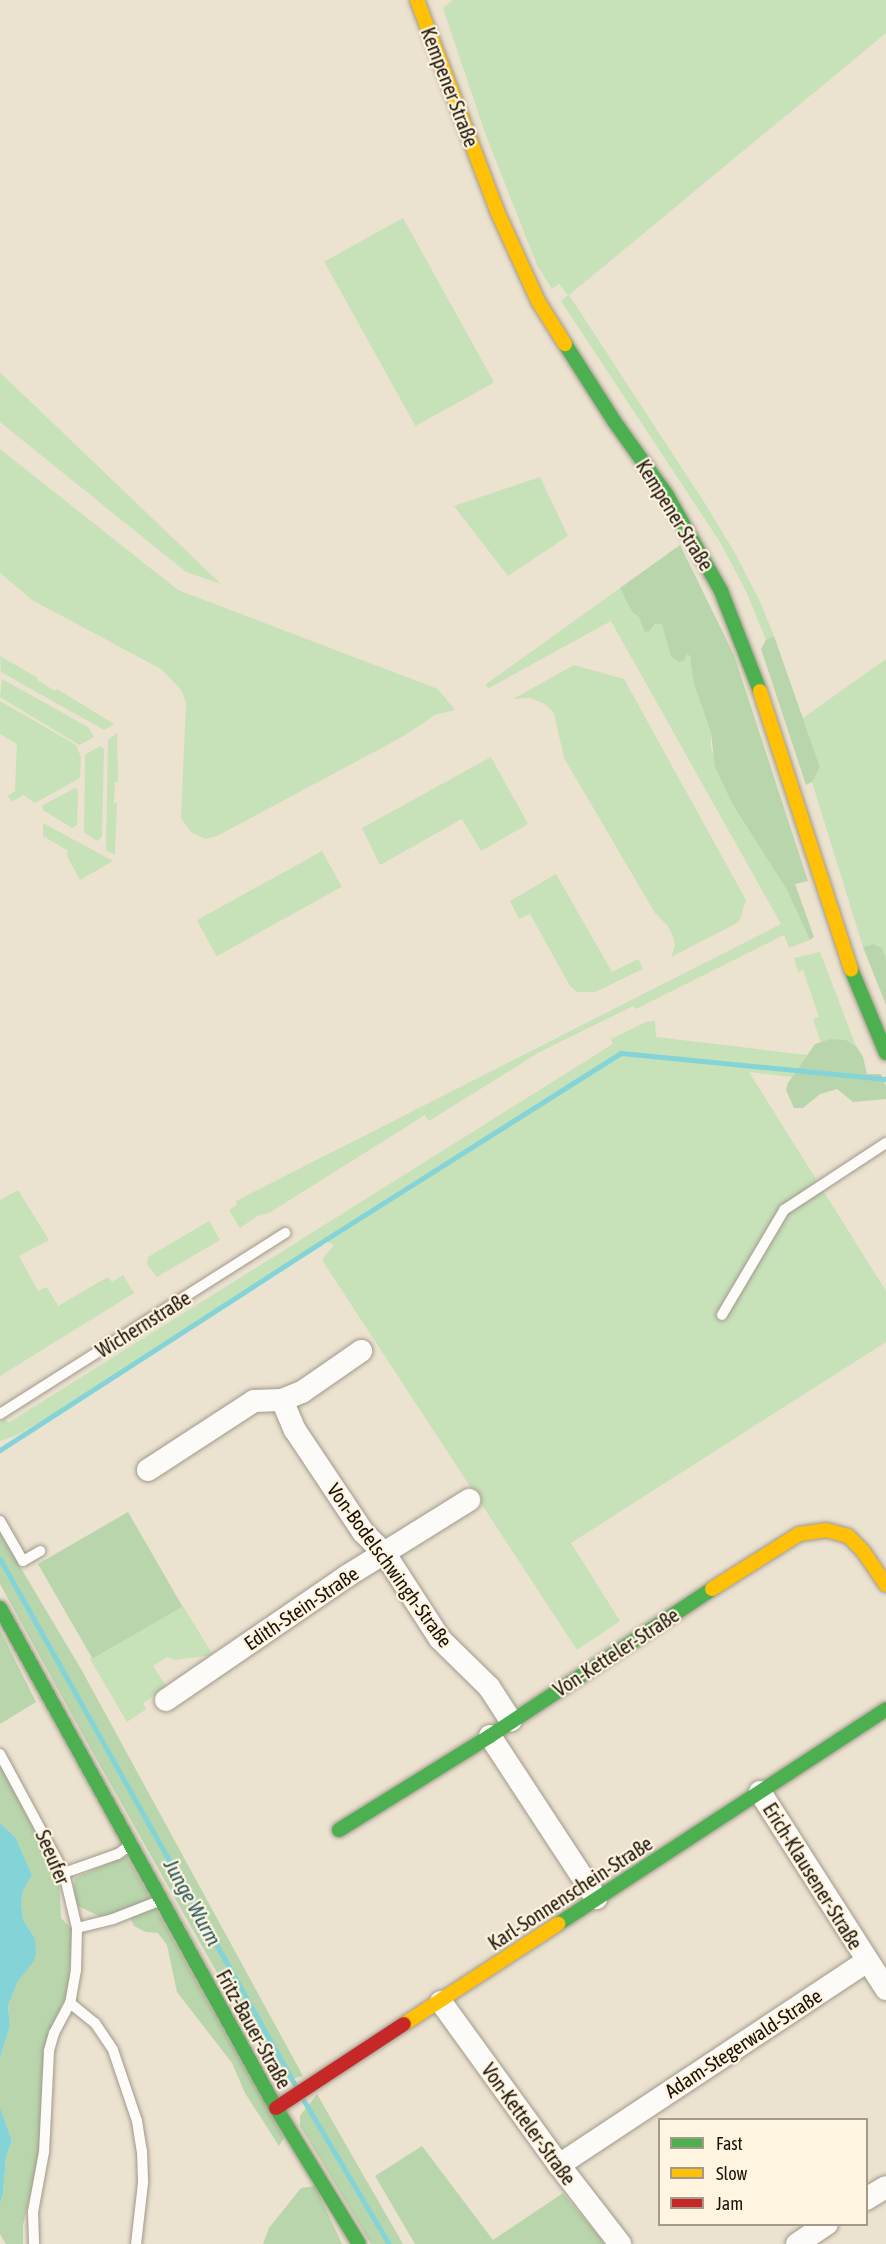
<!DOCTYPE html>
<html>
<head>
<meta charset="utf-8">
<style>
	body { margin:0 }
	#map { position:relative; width:886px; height:2244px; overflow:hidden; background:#ece2d0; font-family:"Asap Condensed",sans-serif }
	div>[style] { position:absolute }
	.green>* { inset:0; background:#c7e1b9; transform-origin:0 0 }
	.forest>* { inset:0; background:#b8d5ab; transform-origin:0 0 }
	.water>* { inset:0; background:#84d4d7 }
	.stream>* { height:5px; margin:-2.5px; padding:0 2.5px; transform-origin:2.5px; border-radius:2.5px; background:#84d4d7 }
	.roads { filter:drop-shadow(0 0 2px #a0998b) drop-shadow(0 0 2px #a0998b) }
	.lane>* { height:10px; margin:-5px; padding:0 5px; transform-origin:5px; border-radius:5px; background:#fcfbf8 }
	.street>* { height:22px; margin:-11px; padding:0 11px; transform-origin:11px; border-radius:11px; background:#fcfbf8 }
	.fast>* { height:14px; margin:-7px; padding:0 7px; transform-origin:7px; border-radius:7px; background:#4caf50 }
	.slow>* { height:14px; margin:-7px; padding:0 7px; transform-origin:7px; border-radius:7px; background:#ffc107 }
	.jam>* { height:14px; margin:-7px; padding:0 7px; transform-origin:7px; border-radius:7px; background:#c62828 }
	span { translate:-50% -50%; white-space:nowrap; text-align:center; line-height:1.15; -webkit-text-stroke:4.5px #fff4e0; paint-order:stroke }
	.street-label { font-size:20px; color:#191207 }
	.water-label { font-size:21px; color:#275a5f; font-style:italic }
	.legend { position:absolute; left:658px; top:2118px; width:210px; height:108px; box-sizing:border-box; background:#fff4e0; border:2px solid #a39a89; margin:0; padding:8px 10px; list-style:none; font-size:18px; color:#191207 }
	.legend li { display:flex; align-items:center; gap:12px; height:30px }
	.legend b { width:30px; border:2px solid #a39a89 }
</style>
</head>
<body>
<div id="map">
	<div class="green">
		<div style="clip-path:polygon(453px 0,886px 0,886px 33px,569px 295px,704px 502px,736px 555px,761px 604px,774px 636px,766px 640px,746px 591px,720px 542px,561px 301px,568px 295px,559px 284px,552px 289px,537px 265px,485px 133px,443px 8px)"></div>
		<div style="left:403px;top:218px;width:188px;height:90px;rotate:61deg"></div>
		<div style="clip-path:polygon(0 373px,10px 382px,221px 584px,186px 572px,0 422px)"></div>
		<div style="clip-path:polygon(0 449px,178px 590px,438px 689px,455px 710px,435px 715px,404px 736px,217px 836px,205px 839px,191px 832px,181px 818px,186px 703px,182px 691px,161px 669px,32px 600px,0 573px)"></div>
		<div style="clip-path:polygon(540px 477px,568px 536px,508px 576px,454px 506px)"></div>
		<div style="clip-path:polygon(620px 588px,632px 612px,639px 617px,644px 631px,655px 624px,662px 624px,665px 633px,690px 656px,693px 681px,711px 733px,711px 749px,762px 849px,786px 888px,810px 940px,789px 948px,784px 935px,636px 1009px,633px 1006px,538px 1053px,429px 1121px,425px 1115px,269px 1213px,259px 1215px,240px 1228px,229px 1210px,237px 1205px,236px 1201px,781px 924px,611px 621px,489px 688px,485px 685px)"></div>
		<div style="clip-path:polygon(0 656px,38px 678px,37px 680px,55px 691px,57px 689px,114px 724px,104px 730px,1px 672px)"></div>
		<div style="clip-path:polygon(886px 659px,886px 958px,882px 948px,875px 944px,863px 947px,812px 782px,820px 767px,803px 718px)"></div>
		<div style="clip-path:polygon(574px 665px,624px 679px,746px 900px,739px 922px,671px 957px,675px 946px,673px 936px,667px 925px,655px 913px,564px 758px,554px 713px,545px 704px,530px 698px,513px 699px)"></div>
		<div style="clip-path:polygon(2px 679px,88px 727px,94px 737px,79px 745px,0 697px)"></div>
		<div style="clip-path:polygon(0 701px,76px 745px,81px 757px,80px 778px,35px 803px,23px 795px,12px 802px,8px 796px,15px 791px,17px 744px,0 734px)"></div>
		<div style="clip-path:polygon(117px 733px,118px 782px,115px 782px,114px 803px,117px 803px,115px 855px,106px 850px,108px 740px)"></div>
		<div style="clip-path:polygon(100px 746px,104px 749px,102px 837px,97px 841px,84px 832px,85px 755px)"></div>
		<div style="clip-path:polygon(491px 757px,528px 824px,481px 851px,462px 819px,380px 865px,362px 828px)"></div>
		<div style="clip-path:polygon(75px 788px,78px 790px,77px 825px,72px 828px,43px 810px,43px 805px)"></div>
		<div style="clip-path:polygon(43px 823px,113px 861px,80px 880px,67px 856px,68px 851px,43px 836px)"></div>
		<div style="left:322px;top:851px;width:41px;height:143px;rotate:61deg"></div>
		<div style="clip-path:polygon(556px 874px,612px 972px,638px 959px,643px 969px,595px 992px,577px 992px,570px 986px,530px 914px,519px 919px,510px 901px)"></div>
		<div style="clip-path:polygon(820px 952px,856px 1046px,846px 1040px,831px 1039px,821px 1043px,813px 1019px,819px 1017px,803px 970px,798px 972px,794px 958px)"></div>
		<div style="clip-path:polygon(655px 1021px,656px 1037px,807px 1055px,792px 1077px,749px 1072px,886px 1291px,886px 1342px,571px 1543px,620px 1621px,577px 1650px,322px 1260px,334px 1245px,325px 1241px,223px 1304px,94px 1391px,17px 1435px,0 1441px,0 1422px,5px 1419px,8px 1423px,613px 1044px,611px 1039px,646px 1022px)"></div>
		<div style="clip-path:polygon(18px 1190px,49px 1240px,19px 1256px,38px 1291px,47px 1287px,58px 1306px,108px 1277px,112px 1282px,123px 1275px,134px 1293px,0 1376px,0 1200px)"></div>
		<div style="clip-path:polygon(209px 1221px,220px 1240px,157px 1277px,147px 1264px,148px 1257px)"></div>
		<div style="clip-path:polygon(183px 1606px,213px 1655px,175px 1660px,167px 1657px,153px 1666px,167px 1687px,143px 1703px,146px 1709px,127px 1722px,90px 1659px)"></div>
	</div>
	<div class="forest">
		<div style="clip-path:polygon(680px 545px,734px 655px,808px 881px,795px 884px,814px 937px,810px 940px,786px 888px,733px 805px,715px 767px,711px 733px,693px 681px,690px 656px,687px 654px,685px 660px,679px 662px,671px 656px,662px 624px,655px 624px,648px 632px,644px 631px,639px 617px,632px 612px,620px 588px)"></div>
		<div style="clip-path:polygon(774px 636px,820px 767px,812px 782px,806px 785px,761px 649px,766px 640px)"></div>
		<div style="clip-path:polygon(874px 944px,882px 948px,886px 958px,886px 1005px,863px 947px)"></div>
		<div style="clip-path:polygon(831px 1039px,846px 1040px,856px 1046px,863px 1057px,867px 1074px,881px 1074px,886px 1086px,886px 1099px,853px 1102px,837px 1089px,820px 1094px,803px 1108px,794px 1108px,786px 1090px,788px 1083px,815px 1044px)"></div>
		<div style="left:128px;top:1512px;width:109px;height:104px;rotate:60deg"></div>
		<div style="clip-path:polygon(0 1533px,81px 1669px,303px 2076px,288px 2080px,273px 2072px,84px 1737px,0 1584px)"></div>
		<div style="clip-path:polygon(0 1630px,36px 1702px,0 1724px)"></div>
		<div style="clip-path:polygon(0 1764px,59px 1878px,61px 1918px,72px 1929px,68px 1993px,51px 2028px,45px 2048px,41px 2129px,38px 2161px,23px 2225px,23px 2244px,6px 2244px,0 2234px,0 2204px,3px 2194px,6px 2156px,12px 2141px,0 2107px,0 2058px,10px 2026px,8px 2006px,35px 1938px,23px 1920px,21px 1903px,23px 1891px,32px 1875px,16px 1838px,0 1823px)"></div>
		<div style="clip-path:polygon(126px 1856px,150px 1898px,143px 1904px,103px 1918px,76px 1905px,73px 1897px,75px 1878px)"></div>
		<div style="clip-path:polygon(154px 1906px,284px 2138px,279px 2146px,245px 2093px,232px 2063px,177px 1992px,167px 1945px,158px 1933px,146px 1932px,134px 1926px,130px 1917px)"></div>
		<div style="clip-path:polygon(317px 2094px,338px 2131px,403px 2244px,371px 2244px,300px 2126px,300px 2116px)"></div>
		<div style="clip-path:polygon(422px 2146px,493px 2240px,563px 2193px,605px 2244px,415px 2244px,375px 2176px)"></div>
		<div style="clip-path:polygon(315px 2186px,342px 2244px,263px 2244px,269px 2228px,301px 2188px)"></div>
	</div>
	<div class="water">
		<div style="clip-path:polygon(0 1823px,16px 1838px,32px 1875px,23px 1891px,21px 1903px,23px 1920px,35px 1938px,36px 1952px,34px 1961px,18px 1981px,8px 2006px,10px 2026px,0 2058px)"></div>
		<div style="clip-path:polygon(0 2107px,12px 2141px,6px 2156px,3px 2194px,0 2204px)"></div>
	</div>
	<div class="stream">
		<div style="left:0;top:1450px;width:381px;rotate:-32.9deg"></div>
		<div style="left:320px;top:1243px;width:356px;rotate:-32.3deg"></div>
		<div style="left:621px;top:1053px;width:266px;rotate:5.6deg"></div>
		<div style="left:0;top:1559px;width:603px;rotate:60.71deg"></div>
		<div style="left:304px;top:2101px;width:166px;rotate:59.3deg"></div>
	</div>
	<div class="roads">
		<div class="lane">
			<div style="left:722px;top:1315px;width:122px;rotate:-59.4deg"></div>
			<div style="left:784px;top:1210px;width:122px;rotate:-33.3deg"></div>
			<div style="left:0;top:1414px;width:338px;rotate:-32.4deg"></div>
			<div style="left:0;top:1521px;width:46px;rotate:60.1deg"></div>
			<div style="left:23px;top:1561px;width:20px;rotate:-30deg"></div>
			<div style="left:0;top:1754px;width:135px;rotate:61.7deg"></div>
			<div style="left:64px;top:1873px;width:57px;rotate:76.7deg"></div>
			<div style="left:77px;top:1928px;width:42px;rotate:91.4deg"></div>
			<div style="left:76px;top:1970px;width:34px;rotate:100deg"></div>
			<div style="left:70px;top:2003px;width:34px;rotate:118deg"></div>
			<div style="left:54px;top:2033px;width:19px;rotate:106deg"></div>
			<div style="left:49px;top:2051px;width:101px;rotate:92.8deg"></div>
			<div style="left:44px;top:2152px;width:61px;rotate:100.4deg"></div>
			<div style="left:33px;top:2212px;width:32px;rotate:88deg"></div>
			<div style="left:64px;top:1873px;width:57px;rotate:-19.4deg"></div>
			<div style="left:118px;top:1854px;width:14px;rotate:-36deg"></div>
			<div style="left:77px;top:1928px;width:37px;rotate:-14deg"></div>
			<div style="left:113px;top:1919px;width:49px;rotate:-21.4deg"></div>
			<div style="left:70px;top:2003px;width:32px;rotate:39deg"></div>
			<div style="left:95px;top:2023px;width:32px;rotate:56deg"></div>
			<div style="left:113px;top:2050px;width:75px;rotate:71.3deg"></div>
			<div style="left:137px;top:2121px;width:30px;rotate:81deg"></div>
			<div style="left:142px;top:2151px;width:32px;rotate:88deg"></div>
			<div style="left:143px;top:2183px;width:61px;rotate:96.5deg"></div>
		</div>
		<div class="street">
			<div style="left:282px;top:1400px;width:33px;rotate:67deg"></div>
			<div style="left:295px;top:1430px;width:123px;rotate:56.3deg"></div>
			<div style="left:363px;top:1532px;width:31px;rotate:45deg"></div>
			<div style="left:385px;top:1554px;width:101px;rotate:57.1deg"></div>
			<div style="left:440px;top:1639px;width:69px;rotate:44.4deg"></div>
			<div style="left:489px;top:1687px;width:40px;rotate:57.1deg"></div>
			<div style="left:148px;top:1470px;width:126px;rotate:-33.1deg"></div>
			<div style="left:254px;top:1401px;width:28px;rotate:-2deg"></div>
			<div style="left:282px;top:1400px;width:22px;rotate:-22deg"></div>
			<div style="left:302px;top:1392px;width:72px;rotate:-34.8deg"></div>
			<div style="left:166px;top:1700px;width:219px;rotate:-34.4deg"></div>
			<div style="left:347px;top:1576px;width:144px;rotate:-31.9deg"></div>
			<div style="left:490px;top:1736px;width:194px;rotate:56.8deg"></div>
			<div style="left:760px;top:1792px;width:234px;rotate:57.4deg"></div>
			<div style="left:441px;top:2002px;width:201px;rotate:54.1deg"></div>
			<div style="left:559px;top:2165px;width:100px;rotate:52.3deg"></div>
			<div style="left:559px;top:2165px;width:369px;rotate:-33.5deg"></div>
			<div style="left:866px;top:2199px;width:23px;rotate:-31deg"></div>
			<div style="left:797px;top:2244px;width:36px;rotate:-34deg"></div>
		</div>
		<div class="fast">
			<div style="left:565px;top:344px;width:91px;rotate:57.5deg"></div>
			<div style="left:614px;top:421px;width:90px;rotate:54.5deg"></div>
			<div style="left:666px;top:494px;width:112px;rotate:60.4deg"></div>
			<div style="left:721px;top:591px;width:107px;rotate:68.7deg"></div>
			<div style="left:851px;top:969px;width:91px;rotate:67.4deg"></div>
			<div style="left:0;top:1608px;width:571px;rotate:61.1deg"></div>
			<div style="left:276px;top:2108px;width:159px;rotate:58.6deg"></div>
			<div style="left:339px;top:1830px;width:178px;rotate:-31.9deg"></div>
			<div style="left:490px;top:1736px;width:266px;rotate:-33.5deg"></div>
			<div style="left:558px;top:1924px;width:392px;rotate:-33.2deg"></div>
		</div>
		<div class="slow">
			<div style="left:417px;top:0;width:226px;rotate:69.2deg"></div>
			<div style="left:497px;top:211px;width:99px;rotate:65.5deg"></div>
			<div style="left:538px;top:301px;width:51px;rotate:57.9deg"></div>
			<div style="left:760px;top:691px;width:293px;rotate:71.9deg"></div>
			<div style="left:712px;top:1589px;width:103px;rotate:-32.3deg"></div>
			<div style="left:799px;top:1534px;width:27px;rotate:-8deg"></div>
			<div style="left:826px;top:1530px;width:23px;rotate:15deg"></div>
			<div style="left:848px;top:1536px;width:21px;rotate:45deg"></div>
			<div style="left:863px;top:1551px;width:41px;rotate:55.9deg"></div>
			<div style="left:404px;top:2024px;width:184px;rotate:-33deg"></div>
		</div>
		<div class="jam">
			<div style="left:276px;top:2108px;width:153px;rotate:-33.3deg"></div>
		</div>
	</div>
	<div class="street-label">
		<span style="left:450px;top:87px;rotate:69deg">Kempener Straße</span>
		<span style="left:675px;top:515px;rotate:58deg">Kempener Straße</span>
		<span style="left:143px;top:1324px;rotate:-32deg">Wichernstraße</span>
		<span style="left:390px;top:1565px;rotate:54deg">Von-Bodelschwingh-Straße</span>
		<span style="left:301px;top:1608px;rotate:-34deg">Edith-Stein-Straße</span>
		<span style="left:616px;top:1652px;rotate:-33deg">Von-Ketteler-Straße</span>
		<span style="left:53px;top:1857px;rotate:67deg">Seeufer</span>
		<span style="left:813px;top:1876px;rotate:58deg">Erich-Klausener-Straße</span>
		<span style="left:570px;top:1893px;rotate:-33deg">Karl-Sonnenschein-Straße</span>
		<span style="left:254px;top:2029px;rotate:61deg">Fritz-Bauer-Straße</span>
		<span style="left:743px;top:2043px;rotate:-33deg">Adam-Stegerwald-Straße</span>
		<span style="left:529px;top:2124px;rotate:54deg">Von-Ketteler-Straße</span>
	</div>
	<div class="water-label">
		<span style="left:193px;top:1902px;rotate:61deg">Junge Wurm</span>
	</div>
	<ul class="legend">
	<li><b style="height:8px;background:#4caf50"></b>Fast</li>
	<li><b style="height:8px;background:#ffc107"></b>Slow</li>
	<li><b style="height:8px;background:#c62828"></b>Jam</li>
	</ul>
</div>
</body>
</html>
